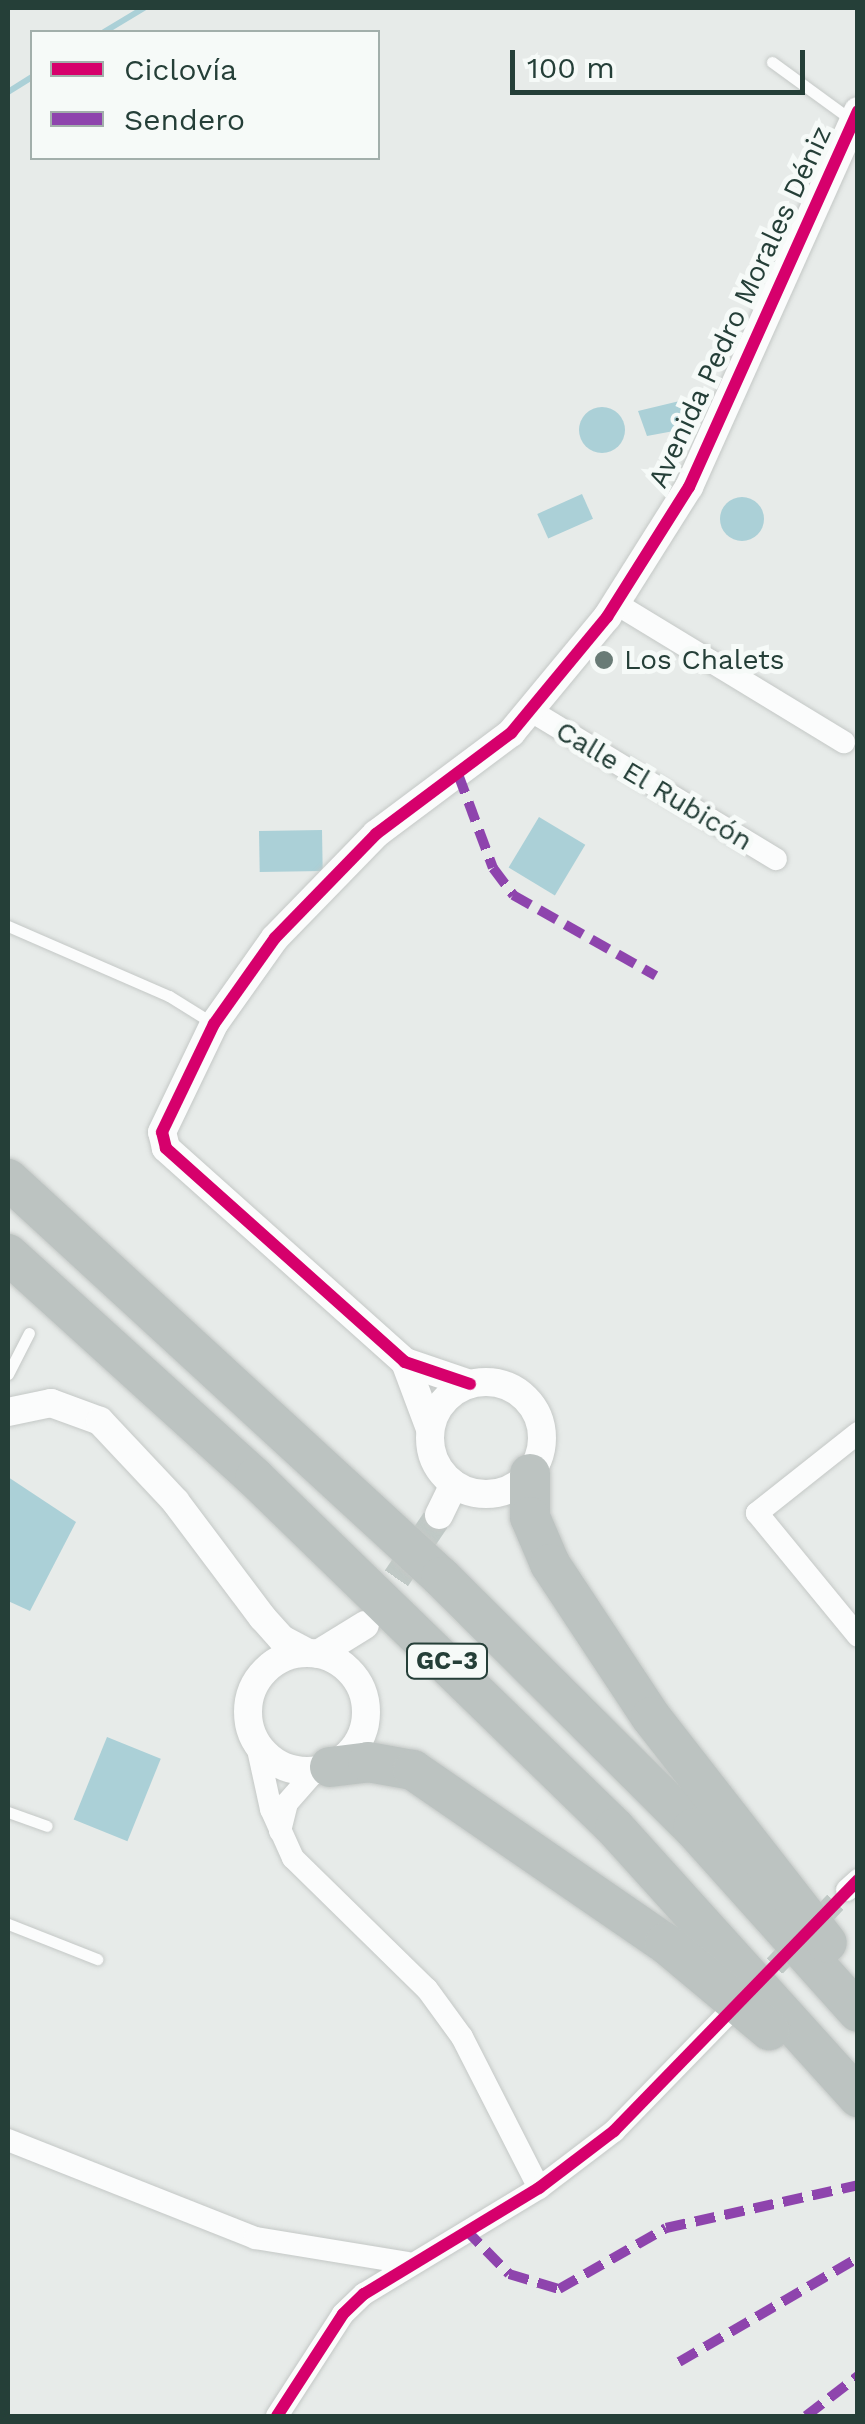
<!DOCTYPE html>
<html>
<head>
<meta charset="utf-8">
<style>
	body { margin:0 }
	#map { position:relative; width:865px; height:2424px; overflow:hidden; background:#e7ebe9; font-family:"Work Sans",sans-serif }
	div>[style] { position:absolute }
	.water>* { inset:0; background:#abd0d7; transform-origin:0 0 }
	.round { border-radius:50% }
	.stream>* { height:6px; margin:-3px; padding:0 3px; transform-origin:3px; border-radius:3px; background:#abd0d7 }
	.minor-tunnel>* { height:22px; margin-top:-11px; transform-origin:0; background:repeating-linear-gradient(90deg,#c0c9c6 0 22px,transparent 0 33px) }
	.tertiary-tunnel>* { height:28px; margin-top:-14px; transform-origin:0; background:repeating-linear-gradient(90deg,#c0c9c6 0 28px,transparent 0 42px) }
	.roads { filter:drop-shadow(0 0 2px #c4c8c6) drop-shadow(0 0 2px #c4c8c6) }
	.service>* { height:11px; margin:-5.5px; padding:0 5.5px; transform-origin:5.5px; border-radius:5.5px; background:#fbfcfc }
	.minor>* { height:22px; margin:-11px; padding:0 11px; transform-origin:11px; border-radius:11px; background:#fbfcfc }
	.tertiary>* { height:28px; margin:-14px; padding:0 14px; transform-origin:14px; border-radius:14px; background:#fbfcfc }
	.tertiary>.ring { margin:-14px; padding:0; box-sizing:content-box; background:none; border:28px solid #fbfcfc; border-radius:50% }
	.motorway>* { height:40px; margin:-20px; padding:0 20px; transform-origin:20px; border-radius:20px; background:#bcc3c1 }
	.quiet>* { height:10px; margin-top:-5px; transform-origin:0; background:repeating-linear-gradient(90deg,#8e44ad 0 20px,transparent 0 30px) }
	.cycleway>* { height:12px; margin:-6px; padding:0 6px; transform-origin:6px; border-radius:6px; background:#d6006c }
	.dots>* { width:28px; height:28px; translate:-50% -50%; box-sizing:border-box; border:5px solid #f6faf8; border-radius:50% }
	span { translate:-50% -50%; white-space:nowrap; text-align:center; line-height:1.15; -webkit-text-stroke:10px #f6faf8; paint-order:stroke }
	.shield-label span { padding:2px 8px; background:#f6faf8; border:2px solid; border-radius:8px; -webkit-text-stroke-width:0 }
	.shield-label { font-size:25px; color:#253f38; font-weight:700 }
	.street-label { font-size:28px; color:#253f38 }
	.poi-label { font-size:28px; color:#253f38 }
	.left { translate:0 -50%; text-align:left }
	.frame { position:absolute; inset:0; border:10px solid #253f38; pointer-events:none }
	.legend { position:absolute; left:30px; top:30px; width:350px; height:130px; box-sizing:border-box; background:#f6faf8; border:2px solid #a2afab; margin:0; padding:12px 18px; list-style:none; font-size:30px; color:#253f38 }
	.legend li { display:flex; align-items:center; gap:20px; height:50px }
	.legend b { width:50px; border:2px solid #a2afab }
	.scale { position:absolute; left:510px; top:50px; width:295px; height:45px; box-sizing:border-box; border:5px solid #253f38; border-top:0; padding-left:12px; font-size:30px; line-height:35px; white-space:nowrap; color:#253f38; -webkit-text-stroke:8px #f6faf8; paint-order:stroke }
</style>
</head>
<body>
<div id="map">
	<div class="water">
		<div style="clip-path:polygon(688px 399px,690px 428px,647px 436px,638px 411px)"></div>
		<div class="round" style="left:579px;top:407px;width:46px;height:46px"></div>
		<div style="left:582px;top:494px;width:27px;height:49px;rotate:66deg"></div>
		<div class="round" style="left:720px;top:497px;width:44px;height:44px"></div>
		<div style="left:539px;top:817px;width:54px;height:59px;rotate:31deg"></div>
		<div style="left:322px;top:830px;width:41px;height:63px;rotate:89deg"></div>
		<div style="clip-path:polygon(8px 1477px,76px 1522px,30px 1611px,8px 1601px)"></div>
		<div style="left:107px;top:1737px;width:58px;height:89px;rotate:22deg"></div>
	</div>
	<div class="stream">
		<div style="left:104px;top:32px;width:47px;rotate:-31deg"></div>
		<div style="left:8px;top:92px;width:28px;rotate:-32deg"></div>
	</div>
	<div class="minor-tunnel">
		<div style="left:752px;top:1990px;width:138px;rotate:-46.5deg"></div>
	</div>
	<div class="tertiary-tunnel">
		<div style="left:373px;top:1613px;width:118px;rotate:-56deg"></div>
	</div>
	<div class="roads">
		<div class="service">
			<div style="left:772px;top:62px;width:100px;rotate:36.1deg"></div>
			<div style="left:8px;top:926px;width:176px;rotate:23.5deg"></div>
			<div style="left:169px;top:996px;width:53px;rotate:31.9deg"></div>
			<div style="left:8px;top:1374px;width:46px;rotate:-62.9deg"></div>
			<div style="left:8px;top:1812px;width:41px;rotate:19.7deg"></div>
			<div style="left:8px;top:1924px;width:96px;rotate:21.5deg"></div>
		</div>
		<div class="minor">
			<div style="left:615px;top:603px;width:268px;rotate:31.3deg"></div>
			<div style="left:533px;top:712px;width:284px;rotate:31.2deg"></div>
			<div style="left:858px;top:1433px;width:129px;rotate:141.6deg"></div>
			<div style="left:757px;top:1513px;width:159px;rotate:50.6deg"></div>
			<div style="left:257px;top:1745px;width:66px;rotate:77.7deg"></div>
			<div style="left:271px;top:1809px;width:54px;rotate:65.8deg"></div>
			<div style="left:293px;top:1858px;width:187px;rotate:44.4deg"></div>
			<div style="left:427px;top:1989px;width:59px;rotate:53.9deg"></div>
			<div style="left:462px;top:2037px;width:169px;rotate:63deg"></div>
			<div style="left:280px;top:1831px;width:29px;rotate:-76deg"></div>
			<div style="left:287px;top:1803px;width:43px;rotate:-48.8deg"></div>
			<div style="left:847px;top:1890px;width:15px;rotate:-42deg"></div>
			<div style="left:8px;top:2140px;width:266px;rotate:21.6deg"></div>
			<div style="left:255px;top:2238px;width:154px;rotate:9.3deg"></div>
			<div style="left:277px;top:2416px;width:121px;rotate:-57.1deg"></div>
			<div style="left:343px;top:2314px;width:29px;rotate:-44deg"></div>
			<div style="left:364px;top:2294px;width:205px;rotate:-31.2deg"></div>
			<div style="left:539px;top:2188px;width:94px;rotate:-37.2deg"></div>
			<div style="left:614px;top:2131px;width:159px;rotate:-45.8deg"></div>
		</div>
		<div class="tertiary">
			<div style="left:405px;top:1362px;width:72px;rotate:69.5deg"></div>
			<div class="ring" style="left:430px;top:1382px;width:84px;height:84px"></div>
			<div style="left:470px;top:1384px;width:69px;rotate:-161.3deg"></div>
			<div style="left:405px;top:1362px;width:321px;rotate:-138.2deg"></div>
			<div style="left:166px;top:1148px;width:16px;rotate:-104deg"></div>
			<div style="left:162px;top:1132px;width:120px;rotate:-64.3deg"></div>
			<div style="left:214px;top:1024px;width:105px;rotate:-54.7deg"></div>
			<div style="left:275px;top:938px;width:145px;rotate:-45.8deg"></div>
			<div style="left:376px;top:834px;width:169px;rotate:-36.8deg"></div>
			<div style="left:511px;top:733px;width:151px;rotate:-50.4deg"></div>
			<div style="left:607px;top:617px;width:154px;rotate:-57.8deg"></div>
			<div style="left:689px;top:487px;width:412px;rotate:-65.8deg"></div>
			<div style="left:8px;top:1412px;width:44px;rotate:-11.8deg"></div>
			<div style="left:51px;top:1403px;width:52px;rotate:20.2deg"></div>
			<div style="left:100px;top:1421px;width:110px;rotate:46.8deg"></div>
			<div style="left:175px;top:1501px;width:146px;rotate:53.1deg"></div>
			<div style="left:263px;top:1618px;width:28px;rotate:48deg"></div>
			<div style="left:282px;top:1639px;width:30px;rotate:28deg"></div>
			<div style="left:439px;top:1515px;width:34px;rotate:-64deg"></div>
			<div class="ring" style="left:248px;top:1653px;width:90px;height:90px"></div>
			<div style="left:318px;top:1654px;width:55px;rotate:-31.7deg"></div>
		</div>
		<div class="motorway">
			<div style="left:8px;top:1179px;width:588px;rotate:42.59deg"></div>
			<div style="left:441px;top:1577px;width:356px;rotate:44.9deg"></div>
			<div style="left:693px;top:1828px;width:247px;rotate:48.1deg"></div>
			<div style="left:8px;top:1254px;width:333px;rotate:42.2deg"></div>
			<div style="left:255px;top:1478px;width:502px;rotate:44.19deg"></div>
			<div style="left:615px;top:1828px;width:363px;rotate:47.9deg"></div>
			<div style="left:530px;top:1474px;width:43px;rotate:90deg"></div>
			<div style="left:530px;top:1517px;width:51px;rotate:66.9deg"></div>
			<div style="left:550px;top:1564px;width:183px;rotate:56.6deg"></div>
			<div style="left:651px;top:1717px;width:286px;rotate:52.1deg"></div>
			<div style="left:330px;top:1767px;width:38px;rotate:-7deg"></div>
			<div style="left:368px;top:1762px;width:46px;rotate:10.1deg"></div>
			<div style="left:413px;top:1770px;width:306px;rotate:34.5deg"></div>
			<div style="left:665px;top:1943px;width:136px;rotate:39.9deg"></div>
		</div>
	</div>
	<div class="quiet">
		<div style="left:458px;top:774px;width:100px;rotate:69.6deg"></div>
		<div style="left:493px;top:868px;width:34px;rotate:53deg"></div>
		<div style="left:513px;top:895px;width:164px;rotate:29.5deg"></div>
		<div style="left:465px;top:2229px;width:63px;rotate:45.6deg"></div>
		<div style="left:509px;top:2274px;width:52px;rotate:16.7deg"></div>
		<div style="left:559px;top:2289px;width:123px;rotate:-29.7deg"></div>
		<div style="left:666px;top:2228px;width:197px;rotate:-12.6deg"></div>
		<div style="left:679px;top:2362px;width:207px;rotate:-30.2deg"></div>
		<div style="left:806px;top:2416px;width:66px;rotate:-37.6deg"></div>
	</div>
	<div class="cycleway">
		<div style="left:470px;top:1384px;width:69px;rotate:-161.3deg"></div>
		<div style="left:405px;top:1362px;width:321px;rotate:-138.2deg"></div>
		<div style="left:166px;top:1148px;width:16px;rotate:-104deg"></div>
		<div style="left:162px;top:1132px;width:120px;rotate:-64.3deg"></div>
		<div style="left:214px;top:1024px;width:105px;rotate:-54.7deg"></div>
		<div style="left:275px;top:938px;width:145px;rotate:-45.8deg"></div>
		<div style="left:376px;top:834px;width:169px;rotate:-36.8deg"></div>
		<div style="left:511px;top:733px;width:151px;rotate:-50.4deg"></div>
		<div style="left:607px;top:617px;width:154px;rotate:-57.8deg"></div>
		<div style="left:689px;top:487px;width:412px;rotate:-65.8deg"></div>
		<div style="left:277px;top:2416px;width:121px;rotate:-57.1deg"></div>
		<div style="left:343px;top:2314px;width:29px;rotate:-44deg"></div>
		<div style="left:364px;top:2294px;width:205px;rotate:-31.2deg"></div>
		<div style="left:539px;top:2188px;width:94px;rotate:-37.2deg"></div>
		<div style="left:614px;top:2131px;width:350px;rotate:-45.8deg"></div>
	</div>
	<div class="dots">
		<div style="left:604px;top:660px;background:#697b76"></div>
	</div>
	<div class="shield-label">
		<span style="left:447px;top:1661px">GC-3</span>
	</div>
	<div class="street-label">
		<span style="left:740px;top:307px;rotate:-65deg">Avenida Pedro Morales Déniz</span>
		<span style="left:654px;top:786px;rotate:31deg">Calle El Rubicón</span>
	</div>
	<div class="poi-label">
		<span class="left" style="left:624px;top:660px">Los Chalets</span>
	</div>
	<div class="frame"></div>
	<ul class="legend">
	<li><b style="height:12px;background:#d6006c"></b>Ciclovía</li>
	<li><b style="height:12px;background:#8e44ad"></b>Sendero</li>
	</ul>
	<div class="scale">100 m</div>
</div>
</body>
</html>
